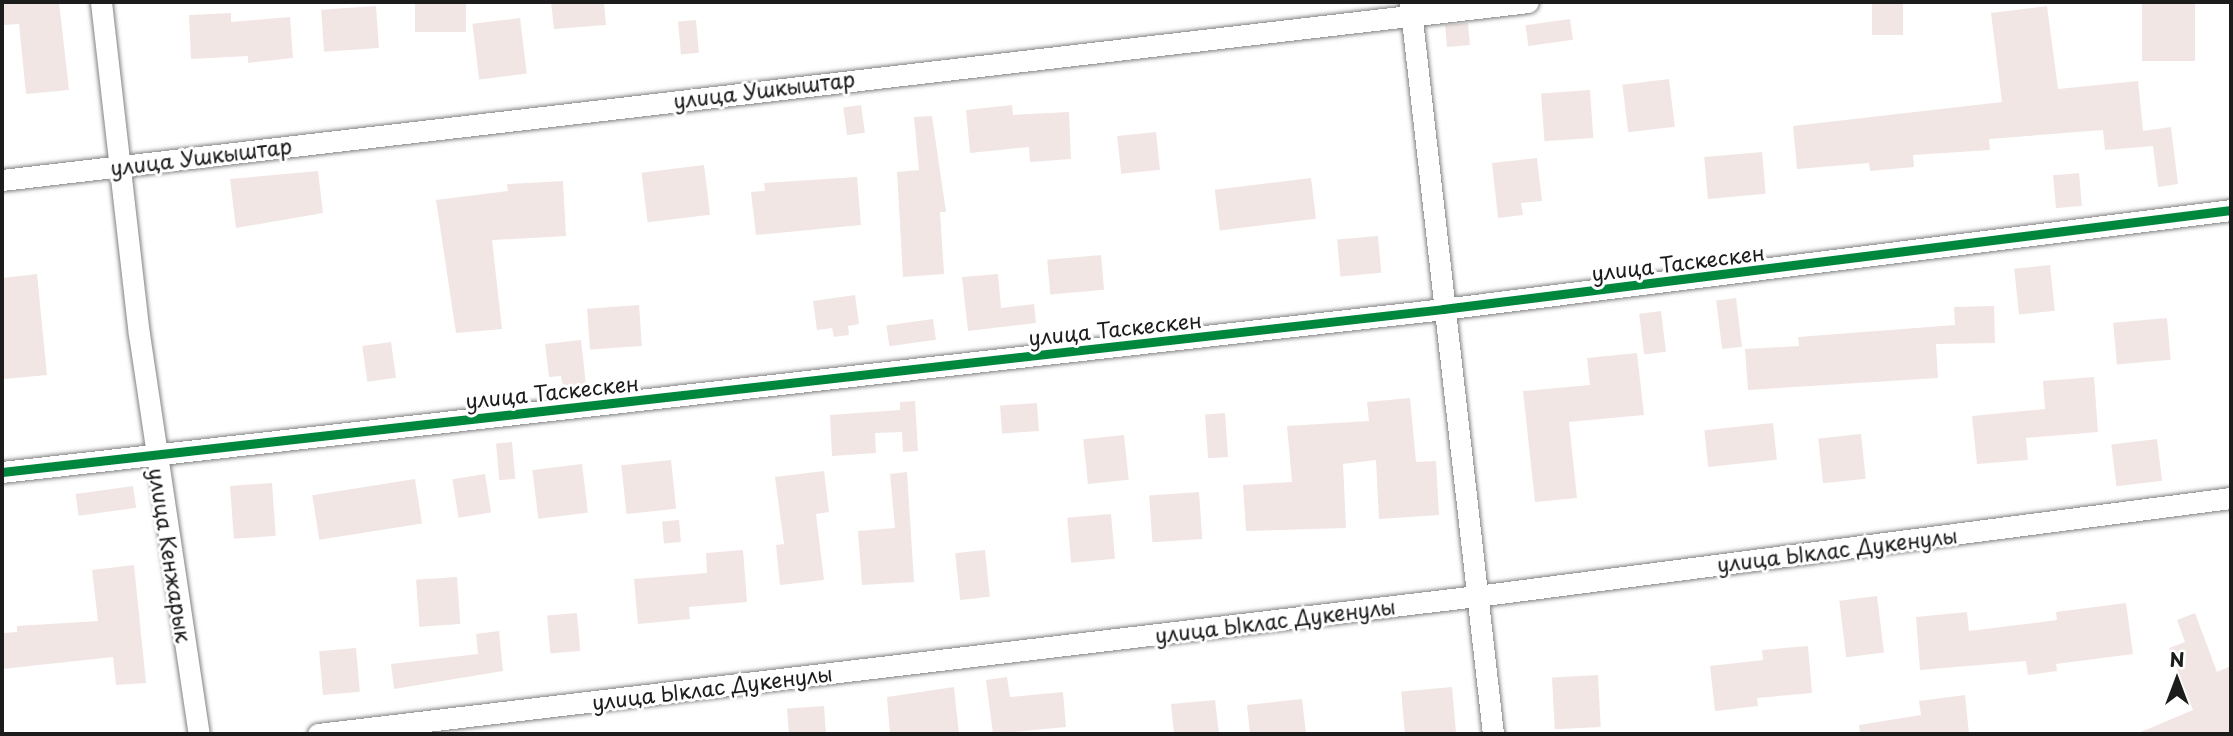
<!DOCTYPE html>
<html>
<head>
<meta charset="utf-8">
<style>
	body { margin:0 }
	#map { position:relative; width:2233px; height:736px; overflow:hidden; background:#fff; font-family:"Playpen Sans",sans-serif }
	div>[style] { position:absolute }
	.building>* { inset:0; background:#f1e6e4; transform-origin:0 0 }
	.roads { filter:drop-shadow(0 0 2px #828282) drop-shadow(0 0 2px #828282) }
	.street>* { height:21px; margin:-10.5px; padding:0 10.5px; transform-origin:10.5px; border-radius:10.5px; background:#fff }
	.cycleway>* { height:9px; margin:-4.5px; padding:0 4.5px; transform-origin:4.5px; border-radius:4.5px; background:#00873e }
	span { translate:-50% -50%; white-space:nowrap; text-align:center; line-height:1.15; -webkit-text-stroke:6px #fff; paint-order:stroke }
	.street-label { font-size:21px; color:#1c1c1c }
	.frame { position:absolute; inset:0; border:4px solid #1c1c1c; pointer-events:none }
	.north { position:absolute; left:2142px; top:645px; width:70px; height:70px; -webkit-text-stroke:5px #fff; paint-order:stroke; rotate:0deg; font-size:19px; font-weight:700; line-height:28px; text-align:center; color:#1c1c1c }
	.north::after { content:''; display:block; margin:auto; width:24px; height:32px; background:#1c1c1c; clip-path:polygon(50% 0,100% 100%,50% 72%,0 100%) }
</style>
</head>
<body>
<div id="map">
	<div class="building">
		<div style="clip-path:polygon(2px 2px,59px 2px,69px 90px,26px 94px,19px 24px,2px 25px)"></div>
		<div style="left:415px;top:2px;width:51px;height:30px"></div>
		<div style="clip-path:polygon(551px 2px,604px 2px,606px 25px,554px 29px)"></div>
		<div style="left:1872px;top:2px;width:31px;height:33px"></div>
		<div style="left:2142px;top:2px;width:53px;height:59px"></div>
		<div style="left:376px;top:6px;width:42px;height:55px;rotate:86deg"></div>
		<div style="clip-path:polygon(2047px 6px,2058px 89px,2138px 81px,2143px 131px,2171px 127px,2178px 184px,2158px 187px,2153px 146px,2105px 150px,2103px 130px,1989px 139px,1990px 150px,1913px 155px,1914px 167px,1870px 171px,1869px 163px,1797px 169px,1793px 126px,2002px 102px,1991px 13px)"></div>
		<div style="clip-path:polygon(231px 13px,231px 22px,290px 17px,293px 58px,248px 63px,248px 56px,191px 59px,189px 15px)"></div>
		<div style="left:520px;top:18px;width:56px;height:48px;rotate:83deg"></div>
		<div style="left:1570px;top:19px;width:21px;height:45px;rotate:82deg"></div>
		<div style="left:696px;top:20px;width:33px;height:18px;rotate:85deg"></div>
		<div style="left:1468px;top:23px;width:22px;height:23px;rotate:85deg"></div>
		<div style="left:1669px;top:79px;width:48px;height:47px;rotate:83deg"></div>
		<div style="left:1590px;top:90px;width:48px;height:49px;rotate:86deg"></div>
		<div style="left:861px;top:105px;width:28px;height:18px;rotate:82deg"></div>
		<div style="clip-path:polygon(1012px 105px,1013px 115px,1069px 112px,1071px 159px,1030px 162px,1029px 147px,970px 153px,966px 110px)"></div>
		<div style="clip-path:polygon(932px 116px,946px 212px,940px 212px,944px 274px,903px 277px,897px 172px,919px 170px,914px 117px)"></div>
		<div style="left:1156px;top:132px;width:38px;height:39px;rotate:84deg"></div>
		<div style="left:1762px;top:152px;width:42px;height:58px;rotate:85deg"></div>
		<div style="clip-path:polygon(1537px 158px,1542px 201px,1521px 203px,1523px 215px,1498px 218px,1492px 163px)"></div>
		<div style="left:704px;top:165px;width:50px;height:63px;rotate:83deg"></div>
		<div style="clip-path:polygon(318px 171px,323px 213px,236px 228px,230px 179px)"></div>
		<div style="left:2079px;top:173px;width:33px;height:26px;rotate:85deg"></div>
		<div style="clip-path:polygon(857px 177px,861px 225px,756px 235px,751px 192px,765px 191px,764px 183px)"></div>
		<div style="left:1311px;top:178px;width:41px;height:97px;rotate:83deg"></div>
		<div style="clip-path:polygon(563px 181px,566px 236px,492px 240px,502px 329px,456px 333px,436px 200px,508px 191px,507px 184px)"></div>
		<div style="left:1378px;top:236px;width:37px;height:41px;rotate:85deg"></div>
		<div style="left:1101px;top:255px;width:35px;height:54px;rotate:85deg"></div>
		<div style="left:2050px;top:265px;width:46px;height:36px;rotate:84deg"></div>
		<div style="clip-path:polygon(37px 274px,47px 375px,4px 379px,2px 278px)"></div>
		<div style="clip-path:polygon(998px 274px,1001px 308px,1034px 304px,1036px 323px,968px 331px,962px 277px)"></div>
		<div style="clip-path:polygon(855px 295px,859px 324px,848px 326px,849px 335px,834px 337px,832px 328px,817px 330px,813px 301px)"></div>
		<div style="left:1736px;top:298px;width:49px;height:20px;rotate:83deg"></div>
		<div style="left:639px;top:305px;width:41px;height:52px;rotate:86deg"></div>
		<div style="clip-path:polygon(1994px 306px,1995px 343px,1936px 344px,1938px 378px,1748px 390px,1745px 349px,1799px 346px,1798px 337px,1955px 325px,1954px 307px)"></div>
		<div style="left:1661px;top:311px;width:41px;height:22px;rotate:83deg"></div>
		<div style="left:2167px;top:318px;width:42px;height:54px;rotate:85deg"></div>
		<div style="left:933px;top:319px;width:21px;height:47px;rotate:82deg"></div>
		<div style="clip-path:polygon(581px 340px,586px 385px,563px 387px,561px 376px,549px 377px,545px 344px)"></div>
		<div style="left:391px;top:342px;width:36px;height:29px;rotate:82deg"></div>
		<div style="clip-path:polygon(1637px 353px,1644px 415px,1569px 422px,1577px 498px,1535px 502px,1523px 391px,1590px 385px,1587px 358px)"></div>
		<div style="clip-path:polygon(2094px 377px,2098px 432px,2026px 438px,2028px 460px,1977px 464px,1972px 416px,2045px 409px,2043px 381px)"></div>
		<div style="clip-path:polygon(1410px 398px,1416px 462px,1436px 461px,1439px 515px,1379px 519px,1376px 460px,1343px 464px,1346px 528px,1246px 531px,1243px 485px,1292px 482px,1287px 426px,1369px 421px,1367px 402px)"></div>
		<div style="clip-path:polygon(915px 401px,918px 451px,903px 452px,902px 432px,875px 433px,876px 453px,832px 456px,830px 415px,900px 410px,900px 402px)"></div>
		<div style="left:1037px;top:403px;width:28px;height:37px;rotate:86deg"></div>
		<div style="left:1225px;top:413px;width:44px;height:20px;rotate:86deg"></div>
		<div style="left:1773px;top:423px;width:37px;height:69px;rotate:84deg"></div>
		<div style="left:1861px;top:434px;width:45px;height:43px;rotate:84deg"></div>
		<div style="left:1124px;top:435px;width:45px;height:41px;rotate:84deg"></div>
		<div style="left:2157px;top:439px;width:42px;height:46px;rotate:83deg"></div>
		<div style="left:512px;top:442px;width:37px;height:16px;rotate:85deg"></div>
		<div style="left:671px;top:460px;width:49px;height:50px;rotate:84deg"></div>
		<div style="left:582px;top:464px;width:49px;height:50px;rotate:83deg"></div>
		<div style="clip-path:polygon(824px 471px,829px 512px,816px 514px,824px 580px,780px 585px,776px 545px,784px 544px,775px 477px)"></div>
		<div style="clip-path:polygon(907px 472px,914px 582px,862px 585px,858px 531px,895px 528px,890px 474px)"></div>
		<div style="left:485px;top:474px;width:39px;height:33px;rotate:81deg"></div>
		<div style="left:415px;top:479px;width:45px;height:104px;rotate:81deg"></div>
		<div style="left:272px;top:483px;width:53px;height:42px;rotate:86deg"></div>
		<div style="left:133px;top:486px;width:22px;height:58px;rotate:82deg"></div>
		<div style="left:1199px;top:492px;width:47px;height:50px;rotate:86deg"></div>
		<div style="left:1111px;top:514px;width:45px;height:44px;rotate:85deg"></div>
		<div style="left:679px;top:520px;width:22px;height:17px;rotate:85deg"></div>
		<div style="clip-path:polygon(743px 550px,747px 602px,689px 607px,690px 619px,638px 624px,634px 579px,707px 573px,706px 553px)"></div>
		<div style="left:985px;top:550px;width:47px;height:30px;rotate:84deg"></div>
		<div style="clip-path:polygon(134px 565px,146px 683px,116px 685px,113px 657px,2px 669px,2px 633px,17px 632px,17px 626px,98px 621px,92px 570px)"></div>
		<div style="left:457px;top:577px;width:47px;height:41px;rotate:86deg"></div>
		<div style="left:1877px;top:596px;width:57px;height:38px;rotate:83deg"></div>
		<div style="clip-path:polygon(2126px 603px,2133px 654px,2056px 664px,2057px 671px,2028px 675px,2026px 661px,1920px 670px,1916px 617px,1967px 612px,1969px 631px,2057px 620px,2056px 612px)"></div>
		<div style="left:577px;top:613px;width:38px;height:30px;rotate:85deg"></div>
		<div style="clip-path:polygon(2195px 613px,2217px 672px,2231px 666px,2231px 734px,2136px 734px,2193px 710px,2169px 648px,2185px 642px,2177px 620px)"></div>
		<div style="clip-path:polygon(499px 631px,503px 671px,394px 689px,391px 664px,478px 654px,476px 634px)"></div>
		<div style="clip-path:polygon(1808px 646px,1812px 693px,1757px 698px,1758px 706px,1715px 711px,1710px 666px,1763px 660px,1762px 650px)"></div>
		<div style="left:356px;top:648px;width:44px;height:37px;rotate:85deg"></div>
		<div style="left:1598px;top:675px;width:52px;height:46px;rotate:87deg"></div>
		<div style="clip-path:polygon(1007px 677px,1010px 697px,1063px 692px,1066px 727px,993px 734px,986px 680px)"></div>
		<div style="clip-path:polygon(954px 687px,959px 734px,890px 734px,887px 697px)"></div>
		<div style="left:1452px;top:687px;width:47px;height:51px;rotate:85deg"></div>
		<div style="clip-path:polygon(1965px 695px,1969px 734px,1860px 734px,1859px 725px,1921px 715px,1919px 701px)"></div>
		<div style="clip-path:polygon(1302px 699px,1306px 734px,1250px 734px,1247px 705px)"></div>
		<div style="clip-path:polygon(1215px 700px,1219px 734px,1174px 734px,1171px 704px)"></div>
		<div style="left:824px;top:706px;width:28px;height:37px;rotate:86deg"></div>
	</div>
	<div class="roads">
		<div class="street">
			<div style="left:101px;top:2px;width:334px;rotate:83.5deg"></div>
			<div style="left:139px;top:334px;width:404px;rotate:81.5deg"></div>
			<div style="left:1410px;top:2px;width:737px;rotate:83.53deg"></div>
			<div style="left:2px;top:180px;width:1536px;rotate:-6.65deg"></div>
			<div style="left:2px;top:472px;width:1450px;rotate:-6.45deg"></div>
			<div style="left:1443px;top:309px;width:794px;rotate:-7.16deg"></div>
			<div style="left:318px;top:734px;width:1167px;rotate:-6.79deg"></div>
			<div style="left:1477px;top:596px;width:760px;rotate:-7.41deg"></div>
		</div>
	</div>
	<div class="cycleway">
		<div style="left:2px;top:472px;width:1450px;rotate:-6.45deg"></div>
		<div style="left:1443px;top:309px;width:794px;rotate:-7.16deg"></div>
	</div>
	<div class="street-label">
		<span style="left:764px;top:89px;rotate:-7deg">улица Ушкыштар</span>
		<span style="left:201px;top:156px;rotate:-7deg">улица Ушкыштар</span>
		<span style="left:1678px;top:262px;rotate:-7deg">улица Таскескен</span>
		<span style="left:1115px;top:328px;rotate:-6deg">улица Таскескен</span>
		<span style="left:552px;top:391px;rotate:-6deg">улица Таскескен</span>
		<span style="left:1837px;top:549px;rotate:-7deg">улица Ыклас Дукенулы</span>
		<span style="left:171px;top:555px;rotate:81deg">улица Кенжарык</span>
		<span style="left:1275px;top:620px;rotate:-7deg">улица Ыклас Дукенулы</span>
		<span style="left:712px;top:687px;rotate:-7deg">улица Ыклас Дукенулы</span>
	</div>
	<div class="frame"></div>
	<div class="north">N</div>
</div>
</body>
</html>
